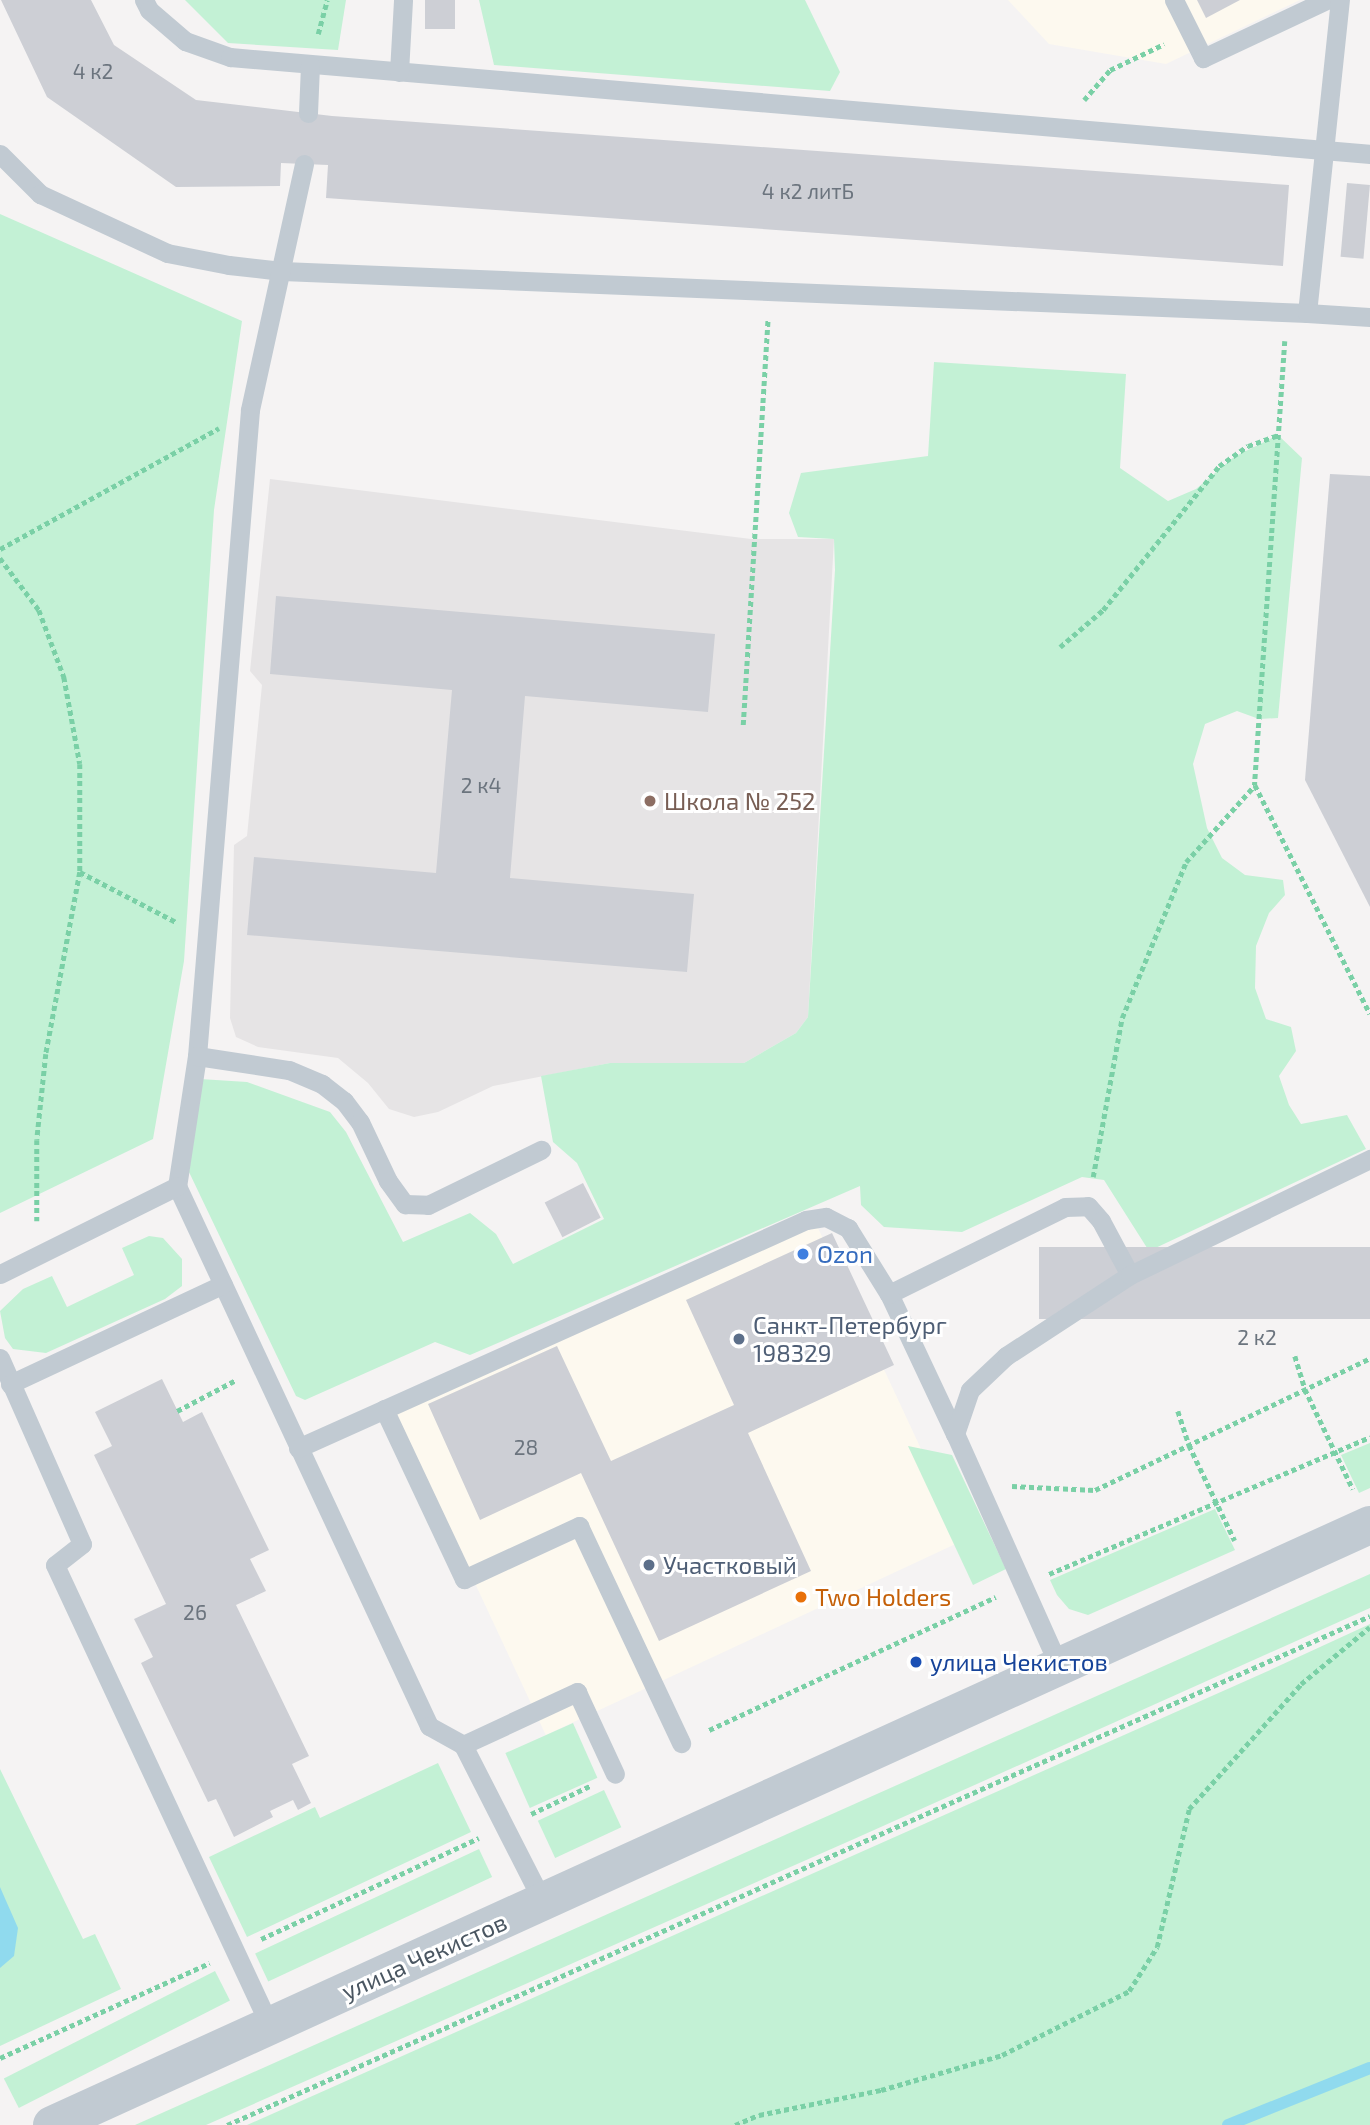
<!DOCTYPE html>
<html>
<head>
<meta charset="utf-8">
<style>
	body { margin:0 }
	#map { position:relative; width:1370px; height:2125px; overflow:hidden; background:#f5f3f3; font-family:"Exo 2",sans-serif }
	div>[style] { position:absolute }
	.commercial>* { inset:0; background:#fdf9ef; transform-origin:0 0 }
	.education>* { inset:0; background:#e6e4e5 }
	.green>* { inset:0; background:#c3f1d5; transform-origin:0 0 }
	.water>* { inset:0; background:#90daee }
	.stream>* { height:12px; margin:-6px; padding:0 6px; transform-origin:6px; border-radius:6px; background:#90daee }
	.building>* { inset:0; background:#cdcfd5; transform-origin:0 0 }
	.path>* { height:4.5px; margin-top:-2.25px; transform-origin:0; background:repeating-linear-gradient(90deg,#7ad0a6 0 5px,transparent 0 8.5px) }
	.service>* { height:19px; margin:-9.5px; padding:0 9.5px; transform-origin:9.5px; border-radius:9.5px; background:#c1cad2 }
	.minor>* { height:38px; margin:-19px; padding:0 19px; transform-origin:19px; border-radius:19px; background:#c1cad2 }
	.dots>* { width:19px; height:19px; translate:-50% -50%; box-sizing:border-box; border:4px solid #fff; border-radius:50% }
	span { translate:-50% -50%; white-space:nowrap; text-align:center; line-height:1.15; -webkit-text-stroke:6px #fff; paint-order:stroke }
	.number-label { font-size:21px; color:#6b747e }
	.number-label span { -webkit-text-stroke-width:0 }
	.education-label { font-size:24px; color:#785e54 }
	.left { translate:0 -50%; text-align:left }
	.shop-label { font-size:24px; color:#366cbe }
	.service-label { font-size:24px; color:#4e5e75 }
	.food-label { font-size:24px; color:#c56008 }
	.transit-label { font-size:24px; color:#164399 }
	.street-label { font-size:24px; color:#4a5661 }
</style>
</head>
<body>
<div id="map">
	<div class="commercial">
		<div style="clip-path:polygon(1008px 0,1300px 0,1166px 64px,1049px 44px)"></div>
		<div style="left:811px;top:1213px;width:361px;height:461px;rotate:65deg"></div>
	</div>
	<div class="education">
		<div style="clip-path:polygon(270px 479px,751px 539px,834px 539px,808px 1017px,796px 1033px,744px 1063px,610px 1063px,493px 1086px,438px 1112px,414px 1117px,389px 1109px,368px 1083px,338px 1058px,258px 1047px,236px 1037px,230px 1018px,234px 845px,247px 836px,254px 766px,262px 685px,250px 671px)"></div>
	</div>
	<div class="green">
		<div style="clip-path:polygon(185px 0,346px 0,338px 50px,228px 43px)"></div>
		<div style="clip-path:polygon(479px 0,805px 0,840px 72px,830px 91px,494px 65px)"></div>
		<div style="clip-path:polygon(0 214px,242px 321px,214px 510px,184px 961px,153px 1139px,0 1213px)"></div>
		<div style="clip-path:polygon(934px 362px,1126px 374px,1120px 468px,1168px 501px,1196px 489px,1234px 457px,1278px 435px,1302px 458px,1278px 718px,1259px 719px,1237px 711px,1205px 724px,1193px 764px,1207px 828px,1222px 858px,1245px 875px,1283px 880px,1285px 895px,1269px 913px,1256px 946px,1255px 988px,1266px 1019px,1291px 1027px,1296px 1051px,1279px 1076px,1289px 1105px,1301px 1124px,1347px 1115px,1366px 1149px,1149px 1251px,1104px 1180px,1082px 1177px,962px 1232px,884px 1227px,861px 1205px,860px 1186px,470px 1355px,435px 1342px,305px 1400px,296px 1396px,189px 1172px,200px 1079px,247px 1082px,330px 1112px,346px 1132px,403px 1242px,470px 1213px,496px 1234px,513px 1264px,604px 1219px,577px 1163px,553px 1142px,541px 1076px,610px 1063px,744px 1063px,796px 1033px,808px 1017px,835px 570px,834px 539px,798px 537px,789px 513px,801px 473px,928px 456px)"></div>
		<div style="clip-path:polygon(149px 1236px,163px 1238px,182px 1259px,182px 1286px,165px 1299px,46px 1353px,13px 1349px,5px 1338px,0 1311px,23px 1289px,52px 1276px,67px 1307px,134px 1275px,122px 1248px)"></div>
		<div style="clip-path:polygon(1370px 1443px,1370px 1488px,1359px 1493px,1341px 1455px)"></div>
		<div style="clip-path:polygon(908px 1446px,952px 1455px,1006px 1569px,973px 1585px)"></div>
		<div style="clip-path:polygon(1215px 1509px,1235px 1550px,1088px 1615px,1069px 1609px,1057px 1595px,1050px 1580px)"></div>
		<div style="clip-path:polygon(1370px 1574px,1370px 1608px,854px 1839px,206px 2125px,135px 2125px)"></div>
		<div style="clip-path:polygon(1370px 1624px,1370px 2125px,247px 2125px,1268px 1671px)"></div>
		<div style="left:573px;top:1723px;width:60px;height:74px;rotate:66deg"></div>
		<div style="clip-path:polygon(438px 1763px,471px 1832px,247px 1937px,209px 1857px,315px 1807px,320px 1818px)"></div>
		<div style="clip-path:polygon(0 1769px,83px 1939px,95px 1934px,121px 1989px,0 2046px)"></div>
		<div style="left:604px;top:1790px;width:41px;height:73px;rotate:65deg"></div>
		<div style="left:479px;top:1849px;width:31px;height:247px;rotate:65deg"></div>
		<div style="left:215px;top:1971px;width:33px;height:237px;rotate:63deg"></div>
	</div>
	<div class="water">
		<div style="clip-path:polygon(0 1887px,18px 1928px,14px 1956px,0 1968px)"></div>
	</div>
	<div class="stream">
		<div style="left:1228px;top:2125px;width:153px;rotate:-21.9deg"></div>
	</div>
	<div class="building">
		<div style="clip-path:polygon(1px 0,91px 0,114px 45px,196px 100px,332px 116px,1289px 185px,1283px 266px,326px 198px,328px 165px,281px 163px,280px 186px,176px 187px,47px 97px)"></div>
		<div style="left:425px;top:0;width:30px;height:29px"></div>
		<div style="clip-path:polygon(1197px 0,1240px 0,1206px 18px)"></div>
		<div style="left:1347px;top:183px;width:23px;height:74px;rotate:5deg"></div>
		<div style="clip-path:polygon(1330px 474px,1370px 476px,1370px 907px,1305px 780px)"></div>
		<div style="clip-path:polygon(276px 596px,715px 634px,708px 712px,525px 696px,510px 878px,694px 894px,687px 972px,247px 935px,254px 857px,436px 873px,452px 690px,270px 674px)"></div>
		<div style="left:583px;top:1183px;width:39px;height:43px;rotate:63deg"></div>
		<div style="clip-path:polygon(832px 1233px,894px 1365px,748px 1433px,811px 1571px,659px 1641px,581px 1473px,480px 1520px,428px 1404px,557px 1346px,611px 1461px,734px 1405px,686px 1300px)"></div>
		<div style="left:1370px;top:1247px;width:72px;height:331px;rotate:90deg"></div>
		<div style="clip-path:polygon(162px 1379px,183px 1422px,202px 1412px,269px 1550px,250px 1559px,266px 1591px,236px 1605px,309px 1756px,292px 1764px,311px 1803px,298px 1810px,293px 1800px,270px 1811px,273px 1817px,234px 1837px,216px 1799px,208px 1802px,141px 1663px,153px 1657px,134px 1619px,166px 1604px,94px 1455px,112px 1446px,95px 1412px)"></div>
	</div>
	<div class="path">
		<div style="left:318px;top:34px;width:35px;rotate:-75deg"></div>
		<div style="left:1084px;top:100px;width:40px;rotate:-49deg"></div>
		<div style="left:1110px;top:70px;width:60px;rotate:-25.7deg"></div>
		<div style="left:1285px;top:341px;width:445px;rotate:93.9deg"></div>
		<div style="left:1255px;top:785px;width:256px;rotate:63.3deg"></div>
		<div style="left:0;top:549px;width:250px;rotate:-28.9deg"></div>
		<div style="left:0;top:558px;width:65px;rotate:53.1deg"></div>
		<div style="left:39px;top:610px;width:72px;rotate:69.5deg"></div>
		<div style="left:64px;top:677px;width:88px;rotate:79.6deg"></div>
		<div style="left:80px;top:764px;width:108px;rotate:90deg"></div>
		<div style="left:80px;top:872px;width:185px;rotate:100.6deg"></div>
		<div style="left:46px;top:1054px;width:86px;rotate:96deg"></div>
		<div style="left:37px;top:1140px;width:81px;rotate:90deg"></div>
		<div style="left:1060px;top:647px;width:57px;rotate:-40.7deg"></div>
		<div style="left:1103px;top:610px;width:185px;rotate:-51.1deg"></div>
		<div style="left:1219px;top:466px;width:35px;rotate:-35deg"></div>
		<div style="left:1248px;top:446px;width:32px;rotate:-20deg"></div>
		<div style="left:743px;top:725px;width:405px;rotate:-86.5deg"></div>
		<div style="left:80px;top:872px;width:110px;rotate:27.5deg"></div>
		<div style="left:1093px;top:1177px;width:162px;rotate:-79.7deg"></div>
		<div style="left:1122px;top:1018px;width:169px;rotate:-67.7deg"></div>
		<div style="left:1186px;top:862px;width:103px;rotate:-48.1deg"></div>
		<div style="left:1295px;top:1356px;width:34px;rotate:73deg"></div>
		<div style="left:1305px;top:1389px;width:111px;rotate:64.4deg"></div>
		<div style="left:177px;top:1411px;width:67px;rotate:-27.7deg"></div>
		<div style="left:1178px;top:1411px;width:36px;rotate:72deg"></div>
		<div style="left:1189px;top:1445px;width:106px;rotate:64.4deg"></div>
		<div style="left:1012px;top:1486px;width:83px;rotate:2.8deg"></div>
		<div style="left:1095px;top:1490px;width:305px;rotate:-25.6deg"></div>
		<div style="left:1049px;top:1574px;width:349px;rotate:-23.1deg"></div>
		<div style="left:709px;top:1730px;width:316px;rotate:-24.9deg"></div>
		<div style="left:531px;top:1814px;width:65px;rotate:-25.4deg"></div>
		<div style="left:261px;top:1939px;width:240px;rotate:-24.9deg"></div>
		<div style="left:0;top:2058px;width:230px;rotate:-24.4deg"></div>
		<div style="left:227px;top:2125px;width:1251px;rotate:-24deg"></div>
		<div style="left:735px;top:2125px;width:26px;rotate:-23deg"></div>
		<div style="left:759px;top:2115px;width:125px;rotate:-11.6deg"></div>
		<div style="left:881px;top:2090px;width:126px;rotate:-16.1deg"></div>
		<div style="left:1002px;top:2055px;width:142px;rotate:-26.7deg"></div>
		<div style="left:1129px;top:1991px;width:52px;rotate:-57.5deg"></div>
		<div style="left:1157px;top:1947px;width:142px;rotate:-76.9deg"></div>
		<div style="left:1189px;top:1809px;width:168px;rotate:-48.1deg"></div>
		<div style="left:1301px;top:1684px;width:89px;rotate:-39.6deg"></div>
	</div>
	<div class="service">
		<div style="left:144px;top:0;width:11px;rotate:63deg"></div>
		<div style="left:149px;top:10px;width:48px;rotate:40.7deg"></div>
		<div style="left:185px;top:41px;width:48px;rotate:19.6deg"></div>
		<div style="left:230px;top:57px;width:1144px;rotate:4.86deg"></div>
		<div style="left:1174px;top:0;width:65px;rotate:63.4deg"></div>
		<div style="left:1203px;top:58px;width:136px;rotate:-25.2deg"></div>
		<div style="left:399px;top:72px;width:72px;rotate:-86.8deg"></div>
		<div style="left:308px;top:113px;width:48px;rotate:-87.6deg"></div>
		<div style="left:0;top:154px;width:57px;rotate:45deg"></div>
		<div style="left:40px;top:194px;width:140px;rotate:24.9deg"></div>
		<div style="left:167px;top:253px;width:63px;rotate:11deg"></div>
		<div style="left:229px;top:265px;width:53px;rotate:6.5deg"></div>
		<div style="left:282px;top:271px;width:1026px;rotate:2.35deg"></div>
		<div style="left:1307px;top:313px;width:315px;rotate:-84deg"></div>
		<div style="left:304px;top:164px;width:252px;rotate:102.4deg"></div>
		<div style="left:250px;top:410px;width:648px;rotate:94.69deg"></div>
		<div style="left:197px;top:1056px;width:132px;rotate:98.7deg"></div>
		<div style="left:177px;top:1186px;width:596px;rotate:64.98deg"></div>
		<div style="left:429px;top:1726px;width:39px;rotate:29deg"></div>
		<div style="left:463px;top:1745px;width:176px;rotate:63deg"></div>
		<div style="left:1307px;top:313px;width:63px;rotate:3.6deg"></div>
		<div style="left:197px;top:1056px;width:93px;rotate:8.7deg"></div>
		<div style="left:289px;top:1070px;width:36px;rotate:23deg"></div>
		<div style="left:322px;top:1084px;width:28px;rotate:38deg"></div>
		<div style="left:344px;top:1101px;width:26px;rotate:53deg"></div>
		<div style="left:360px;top:1122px;width:65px;rotate:64.6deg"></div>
		<div style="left:388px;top:1181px;width:29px;rotate:54deg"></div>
		<div style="left:405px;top:1204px;width:23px;rotate:2deg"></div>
		<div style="left:428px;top:1205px;width:126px;rotate:-26deg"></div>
		<div style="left:0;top:1274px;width:198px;rotate:-26.4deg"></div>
		<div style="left:0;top:1358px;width:203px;rotate:66.2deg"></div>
		<div style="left:82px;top:1544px;width:34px;rotate:142deg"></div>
		<div style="left:55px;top:1565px;width:509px;rotate:65deg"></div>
		<div style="left:10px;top:1384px;width:235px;rotate:-25.1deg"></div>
		<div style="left:384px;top:1409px;width:188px;rotate:64.8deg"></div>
		<div style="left:464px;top:1579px;width:127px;rotate:-24.7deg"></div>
		<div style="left:579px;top:1526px;width:240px;rotate:64.8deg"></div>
		<div style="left:955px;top:1434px;width:155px;rotate:-115.2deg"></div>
		<div style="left:889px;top:1294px;width:196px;rotate:-26.3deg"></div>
		<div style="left:1065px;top:1207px;width:23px;rotate:-2deg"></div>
		<div style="left:1088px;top:1206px;width:20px;rotate:49deg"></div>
		<div style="left:1101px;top:1221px;width:61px;rotate:61.8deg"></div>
		<div style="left:298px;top:1448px;width:557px;rotate:-24.17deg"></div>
		<div style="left:806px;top:1220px;width:20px;rotate:-9deg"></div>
		<div style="left:826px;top:1217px;width:25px;rotate:27deg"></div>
		<div style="left:848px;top:1228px;width:78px;rotate:58.2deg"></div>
		<div style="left:1059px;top:1666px;width:254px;rotate:-114.1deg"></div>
		<div style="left:955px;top:1434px;width:46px;rotate:-71.2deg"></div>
		<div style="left:970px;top:1390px;width:50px;rotate:-43.4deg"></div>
		<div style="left:1006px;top:1356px;width:148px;rotate:-33.2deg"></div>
		<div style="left:1130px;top:1275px;width:267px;rotate:-25.8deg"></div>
		<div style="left:463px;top:1745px;width:126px;rotate:-24.9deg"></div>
		<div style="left:577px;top:1692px;width:90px;rotate:65.1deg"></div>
	</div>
	<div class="minor">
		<div style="left:52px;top:2125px;width:1448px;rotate:-24.48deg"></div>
	</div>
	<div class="dots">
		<div style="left:650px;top:801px;background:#8d6e63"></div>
		<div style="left:803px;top:1254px;background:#3f7fe0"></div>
		<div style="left:739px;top:1339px;background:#5c6f8a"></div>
		<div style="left:649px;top:1565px;background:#5c6f8a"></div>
		<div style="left:801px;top:1597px;background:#e8710a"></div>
		<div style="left:916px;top:1662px;background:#1a4fb4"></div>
	</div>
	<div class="number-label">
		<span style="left:93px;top:71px">4 к2</span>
		<span style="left:808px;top:191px">4 к2 литБ</span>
		<span style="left:481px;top:785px">2 к4</span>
		<span style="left:1257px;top:1337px">2 к2</span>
		<span style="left:526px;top:1447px">28</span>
		<span style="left:195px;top:1612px">26</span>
	</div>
	<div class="education-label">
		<span class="left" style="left:664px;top:801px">Школа № 252</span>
	</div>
	<div class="shop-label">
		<span class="left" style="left:817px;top:1254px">Ozon</span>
	</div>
	<div class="service-label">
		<span class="left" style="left:753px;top:1339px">Санкт-Петербург<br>198329</span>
		<span class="left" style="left:663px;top:1565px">Участковый</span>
	</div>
	<div class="food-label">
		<span class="left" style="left:815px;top:1597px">Two Holders</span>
	</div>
	<div class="transit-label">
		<span class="left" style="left:930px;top:1662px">улица Чекистов</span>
	</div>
	<div class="street-label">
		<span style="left:424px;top:1956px;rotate:-24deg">улица Чекистов</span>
	</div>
</div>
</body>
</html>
